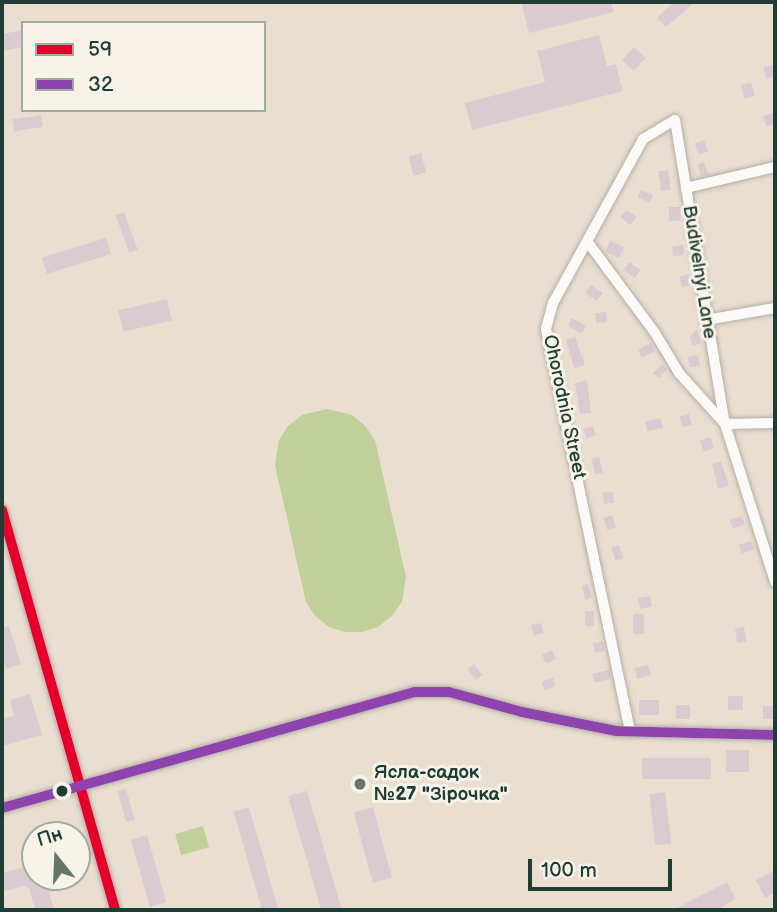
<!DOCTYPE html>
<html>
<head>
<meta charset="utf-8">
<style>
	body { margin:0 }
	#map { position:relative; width:777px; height:912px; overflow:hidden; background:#eaded0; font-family:"Balsamiq Sans",sans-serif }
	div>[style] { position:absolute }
	.green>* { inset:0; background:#c1cf9a; transform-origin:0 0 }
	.building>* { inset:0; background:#dbcbd1; transform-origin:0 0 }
	.roads { filter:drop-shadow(0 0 2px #b4afa5) drop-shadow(0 0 2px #b4afa5) }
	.street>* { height:10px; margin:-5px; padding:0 5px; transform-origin:5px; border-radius:5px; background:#fcfaf8 }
	.bus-1>* { height:10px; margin:-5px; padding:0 5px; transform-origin:5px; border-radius:5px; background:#e4002b }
	.bus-2>* { height:10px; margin:-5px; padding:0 5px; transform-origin:5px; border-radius:5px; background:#8e44ad }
	.dots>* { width:19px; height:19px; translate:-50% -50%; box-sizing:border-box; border:4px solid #f7f3e8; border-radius:50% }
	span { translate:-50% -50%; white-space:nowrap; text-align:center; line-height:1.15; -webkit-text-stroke:6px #f7f3e8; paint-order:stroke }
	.street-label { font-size:19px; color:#1f3d34 }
	.poi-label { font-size:19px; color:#1f3d34; font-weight:700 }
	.left { translate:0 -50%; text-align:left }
	.frame { position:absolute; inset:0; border:4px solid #1f3d34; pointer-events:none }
	.legend { position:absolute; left:21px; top:21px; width:245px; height:91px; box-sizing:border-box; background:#f7f3e8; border:2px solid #a1aaa0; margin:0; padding:9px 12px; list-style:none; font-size:21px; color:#1f3d34 }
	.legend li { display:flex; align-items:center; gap:14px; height:35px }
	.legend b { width:35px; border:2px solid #a1aaa0 }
	.north { position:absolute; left:21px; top:821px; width:70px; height:70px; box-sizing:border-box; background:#f7f3e8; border:2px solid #a1aaa0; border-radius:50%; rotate:342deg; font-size:19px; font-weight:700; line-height:28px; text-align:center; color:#1f3d34 }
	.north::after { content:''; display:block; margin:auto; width:24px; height:32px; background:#66756b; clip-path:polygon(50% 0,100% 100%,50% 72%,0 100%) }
	.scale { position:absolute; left:528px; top:859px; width:144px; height:32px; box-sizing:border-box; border:4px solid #1f3d34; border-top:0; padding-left:9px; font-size:21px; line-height:24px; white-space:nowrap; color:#1f3d34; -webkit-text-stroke:5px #f7f3e8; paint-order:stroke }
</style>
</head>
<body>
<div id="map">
	<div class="green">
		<div style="clip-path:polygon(327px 409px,352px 415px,365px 426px,375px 440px,406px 577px,402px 602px,392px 616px,378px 627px,362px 632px,345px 632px,329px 627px,315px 616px,306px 602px,275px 465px,279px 440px,288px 426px,302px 415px)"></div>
		<div style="left:203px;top:826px;width:22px;height:29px;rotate:74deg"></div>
	</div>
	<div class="building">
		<div style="clip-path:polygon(521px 2px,611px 2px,614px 12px,529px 33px)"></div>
		<div style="clip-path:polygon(673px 2px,695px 2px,666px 27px,657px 18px)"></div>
		<div style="clip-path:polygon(23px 30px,23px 47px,2px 51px,2px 34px)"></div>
		<div style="clip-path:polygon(599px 35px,607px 66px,616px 64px,623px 91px,472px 130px,465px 103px,545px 82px,537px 51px)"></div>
		<div style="left:634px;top:47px;width:16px;height:18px;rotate:43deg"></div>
		<div style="left:772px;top:65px;width:12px;height:9px;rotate:76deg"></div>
		<div style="left:751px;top:82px;width:14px;height:11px;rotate:73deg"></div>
		<div style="clip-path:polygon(773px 113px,775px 124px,766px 127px,763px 116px)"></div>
		<div style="left:41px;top:115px;width:12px;height:29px;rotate:81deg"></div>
		<div style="left:704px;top:140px;width:12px;height:10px;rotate:70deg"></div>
		<div style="left:421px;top:153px;width:20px;height:13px;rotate:75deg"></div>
		<div style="clip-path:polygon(704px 162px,708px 175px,701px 176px,697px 165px)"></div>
		<div style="left:668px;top:170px;width:20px;height:10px;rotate:81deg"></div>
		<div style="left:641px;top:190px;width:13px;height:8px;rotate:23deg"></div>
		<div style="left:669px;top:207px;width:11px;height:14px"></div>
		<div style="clip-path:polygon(627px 210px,637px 217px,630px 225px,620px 217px)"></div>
		<div style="left:124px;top:212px;width:40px;height:9px;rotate:70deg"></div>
		<div style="left:106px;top:238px;width:17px;height:67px;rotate:73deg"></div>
		<div style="left:610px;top:241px;width:15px;height:12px;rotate:23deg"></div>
		<div style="left:683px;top:245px;width:10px;height:11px;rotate:84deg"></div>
		<div style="left:629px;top:262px;width:14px;height:10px;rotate:34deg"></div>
		<div style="left:688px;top:274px;width:11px;height:9px;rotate:75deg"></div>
		<div style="left:591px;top:285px;width:14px;height:10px;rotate:34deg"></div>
		<div style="left:167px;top:299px;width:22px;height:50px;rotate:77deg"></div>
		<div style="left:606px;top:312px;width:10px;height:11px;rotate:84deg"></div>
		<div style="left:572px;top:318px;width:16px;height:9px;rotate:30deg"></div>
		<div style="clip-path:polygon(697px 329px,701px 343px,692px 346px,690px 336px)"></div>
		<div style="clip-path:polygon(575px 337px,585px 365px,574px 368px,566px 340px)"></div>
		<div style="left:651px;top:343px;width:9px;height:15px;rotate:63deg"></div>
		<div style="left:698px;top:355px;width:11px;height:10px;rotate:80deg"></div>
		<div style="clip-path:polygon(662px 364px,667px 369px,659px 378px,653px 373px)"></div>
		<div style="clip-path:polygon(587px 380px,591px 413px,580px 414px,575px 383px)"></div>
		<div style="left:689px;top:414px;width:11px;height:10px;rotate:75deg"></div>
		<div style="clip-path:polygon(660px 418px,663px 428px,647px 431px,645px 422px)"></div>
		<div style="left:593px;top:426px;width:10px;height:10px;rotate:73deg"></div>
		<div style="left:710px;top:437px;width:12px;height:11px;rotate:70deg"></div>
		<div style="left:599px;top:457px;width:16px;height:8px;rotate:75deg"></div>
		<div style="clip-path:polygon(721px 461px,729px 486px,718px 489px,712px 464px)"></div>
		<div style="left:613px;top:492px;width:11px;height:10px;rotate:85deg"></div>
		<div style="left:612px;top:515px;width:13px;height:9px;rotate:72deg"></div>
		<div style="left:742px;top:516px;width:9px;height:13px;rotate:72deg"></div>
		<div style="left:751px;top:541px;width:9px;height:13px;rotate:72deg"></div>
		<div style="left:619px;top:545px;width:14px;height:8px;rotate:73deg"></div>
		<div style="left:588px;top:584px;width:14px;height:7px;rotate:73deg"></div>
		<div style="left:650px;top:596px;width:11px;height:12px;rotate:80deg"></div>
		<div style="left:585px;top:611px;width:9px;height:15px"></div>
		<div style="left:633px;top:614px;width:11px;height:20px"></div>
		<div style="clip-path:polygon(541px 623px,543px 633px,534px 636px,531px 625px)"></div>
		<div style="clip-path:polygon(9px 626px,21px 664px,6px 669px,2px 656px,2px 628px)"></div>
		<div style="left:744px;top:627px;width:15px;height:9px;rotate:82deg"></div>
		<div style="left:603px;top:641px;width:10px;height:10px;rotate:79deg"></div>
		<div style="left:552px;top:650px;width:10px;height:11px;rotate:66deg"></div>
		<div style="left:474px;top:664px;width:14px;height:8px;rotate:54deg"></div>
		<div style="clip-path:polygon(648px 665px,651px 675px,637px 679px,635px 668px)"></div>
		<div style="left:609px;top:670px;width:9px;height:17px;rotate:77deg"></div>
		<div style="left:553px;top:678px;width:9px;height:12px;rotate:72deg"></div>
		<div style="clip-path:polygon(30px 694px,42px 735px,2px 746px,2px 719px,14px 716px,10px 700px)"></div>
		<div style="left:728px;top:696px;width:15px;height:14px"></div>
		<div style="left:639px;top:700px;width:20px;height:15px"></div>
		<div style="left:676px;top:705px;width:14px;height:14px"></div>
		<div style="left:763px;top:706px;width:12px;height:13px"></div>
		<div style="left:726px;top:750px;width:23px;height:22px"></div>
		<div style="left:711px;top:758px;width:21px;height:69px;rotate:90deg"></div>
		<div style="left:126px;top:789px;width:32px;height:9px;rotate:74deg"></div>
		<div style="clip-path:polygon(307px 791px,342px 910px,321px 910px,316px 892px,288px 796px)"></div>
		<div style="left:665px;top:792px;width:52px;height:16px;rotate:83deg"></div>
		<div style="left:249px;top:807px;width:107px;height:16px;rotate:74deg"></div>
		<div style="left:373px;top:807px;width:73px;height:20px;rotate:75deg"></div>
		<div style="left:147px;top:835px;width:70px;height:17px;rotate:74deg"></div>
		<div style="clip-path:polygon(35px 865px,35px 877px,46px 881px,54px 910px,35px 910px,29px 888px,24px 886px,2px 892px,2px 873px)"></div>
		<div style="clip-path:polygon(775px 870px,775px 892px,765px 898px,756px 880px)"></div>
		<div style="clip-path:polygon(727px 882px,736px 899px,716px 910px,673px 910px)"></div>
	</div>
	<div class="roads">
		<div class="street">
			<div style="left:686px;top:188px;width:91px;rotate:-13.3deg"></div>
			<div style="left:587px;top:241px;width:114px;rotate:53.5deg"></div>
			<div style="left:655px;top:333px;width:47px;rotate:59deg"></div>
			<div style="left:679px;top:373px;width:69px;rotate:48deg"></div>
			<div style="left:725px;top:424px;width:50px;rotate:-1.1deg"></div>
			<div style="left:706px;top:320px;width:70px;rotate:-9.9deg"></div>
			<div style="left:2px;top:510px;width:416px;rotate:74.2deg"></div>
			<div style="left:630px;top:731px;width:411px;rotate:-101.8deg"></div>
			<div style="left:546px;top:329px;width:27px;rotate:-75deg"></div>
			<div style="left:553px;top:303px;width:187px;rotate:-61.2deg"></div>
			<div style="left:643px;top:139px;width:37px;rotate:-31deg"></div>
			<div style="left:675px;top:120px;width:308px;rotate:80.7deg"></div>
			<div style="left:725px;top:424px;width:166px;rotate:72.4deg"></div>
			<div style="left:2px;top:808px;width:429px;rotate:-15.7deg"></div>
			<div style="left:415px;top:692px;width:34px"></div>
			<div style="left:449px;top:692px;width:76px;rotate:15.3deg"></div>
			<div style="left:522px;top:712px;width:96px;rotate:11.4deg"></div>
			<div style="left:616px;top:731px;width:159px;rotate:1.4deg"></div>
		</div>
	</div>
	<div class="bus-1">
		<div style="left:2px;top:510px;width:416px;rotate:74.2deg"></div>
	</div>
	<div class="bus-2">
		<div style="left:2px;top:808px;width:429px;rotate:-15.7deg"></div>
		<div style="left:415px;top:692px;width:34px"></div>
		<div style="left:449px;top:692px;width:76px;rotate:15.3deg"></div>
		<div style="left:522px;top:712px;width:96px;rotate:11.4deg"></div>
		<div style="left:616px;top:731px;width:159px;rotate:1.4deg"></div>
	</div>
	<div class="dots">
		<div style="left:360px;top:784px;background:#66756b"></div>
		<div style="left:62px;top:791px;background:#1f3d34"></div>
	</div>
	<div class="street-label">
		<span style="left:699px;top:272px;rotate:81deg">Budivelnyi Lane</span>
		<span style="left:564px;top:407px;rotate:78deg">Ohorodnia Street</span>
	</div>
	<div class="poi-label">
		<span class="left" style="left:374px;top:784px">Ясла-садок<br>№27 "Зірочка"</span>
	</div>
	<div class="frame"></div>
	<ul class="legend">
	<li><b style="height:9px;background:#e4002b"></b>59</li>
	<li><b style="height:9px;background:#8e44ad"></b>32</li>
	</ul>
	<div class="north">Пн</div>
	<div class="scale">100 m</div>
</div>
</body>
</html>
